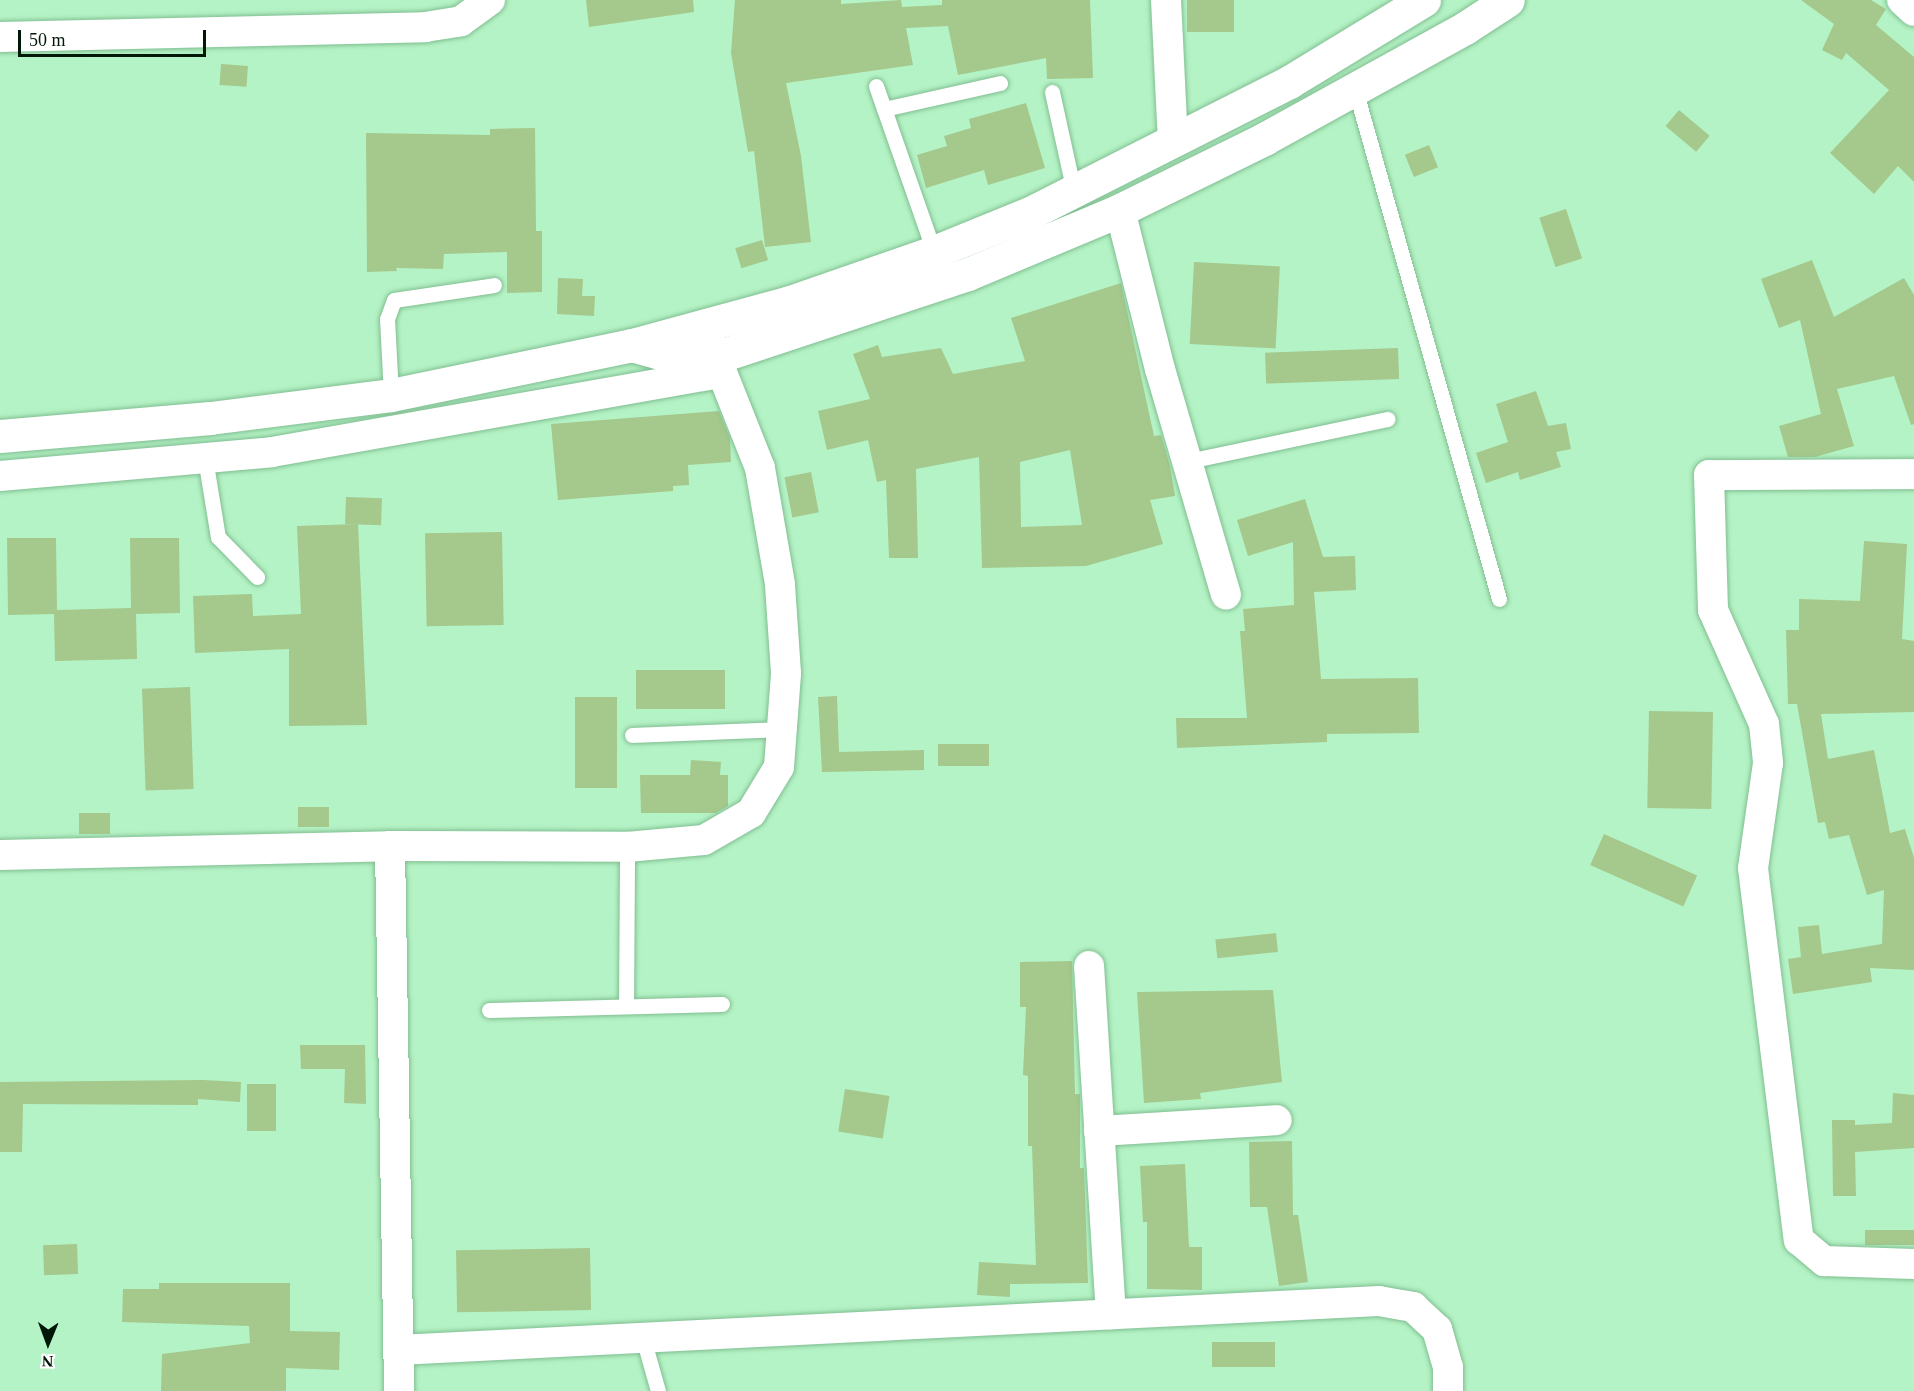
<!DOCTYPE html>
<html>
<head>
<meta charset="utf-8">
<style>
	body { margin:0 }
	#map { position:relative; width:1914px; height:1391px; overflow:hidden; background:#b4f3c5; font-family:Georgia,serif }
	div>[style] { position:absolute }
	.building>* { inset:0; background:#a5c88c; transform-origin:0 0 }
	.roads { filter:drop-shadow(0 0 2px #81be92) drop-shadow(0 0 2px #81be92) }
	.service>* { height:15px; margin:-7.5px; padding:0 7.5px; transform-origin:7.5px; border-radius:7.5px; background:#fff }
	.minor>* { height:30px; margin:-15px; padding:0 15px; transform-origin:15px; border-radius:15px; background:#fff }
	.secondary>* { height:33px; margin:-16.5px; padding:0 16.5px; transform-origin:16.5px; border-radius:16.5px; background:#fff }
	span { translate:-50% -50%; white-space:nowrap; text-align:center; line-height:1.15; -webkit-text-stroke:6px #fff; paint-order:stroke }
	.north { position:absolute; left:18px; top:1313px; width:60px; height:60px; -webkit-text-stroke:4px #fff; paint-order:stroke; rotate:181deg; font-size:16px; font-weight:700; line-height:24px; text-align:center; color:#011708 }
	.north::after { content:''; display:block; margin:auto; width:21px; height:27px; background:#011708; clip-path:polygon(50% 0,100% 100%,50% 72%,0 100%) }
	.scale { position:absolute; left:18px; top:30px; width:188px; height:27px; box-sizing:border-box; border:3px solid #011708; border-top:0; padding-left:8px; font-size:18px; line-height:21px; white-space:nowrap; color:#011708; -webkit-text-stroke:4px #fff; paint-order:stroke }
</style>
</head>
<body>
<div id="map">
	<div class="building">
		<div style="clip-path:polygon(586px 0,693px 0,694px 12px,589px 27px)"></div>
		<div style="clip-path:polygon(735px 0,841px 0,841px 4px,901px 0,902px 7px,942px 5px,942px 0,1090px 0,1093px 78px,1047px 79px,1046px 58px,958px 75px,948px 26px,906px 28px,913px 65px,786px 83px,801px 156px,811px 242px,765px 247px,754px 151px,748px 152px,731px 53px)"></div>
		<div style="left:1187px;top:0;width:47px;height:32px"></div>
		<div style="clip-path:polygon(1801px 0,1871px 0,1886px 9px,1876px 25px,1914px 57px,1914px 182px,1898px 166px,1874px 194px,1830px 153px,1889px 90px,1846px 53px,1842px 60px,1822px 50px,1834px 24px)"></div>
		<div style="left:221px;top:64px;width:27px;height:21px;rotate:4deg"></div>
		<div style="clip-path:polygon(1026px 103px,1045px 168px,988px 185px,984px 170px,926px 188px,917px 155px,947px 146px,944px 136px,971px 128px,969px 119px)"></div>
		<div style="left:1679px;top:110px;width:40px;height:21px;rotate:40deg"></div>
		<div style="clip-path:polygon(535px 128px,536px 231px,542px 231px,542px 292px,507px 293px,507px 252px,444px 254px,443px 269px,396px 268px,397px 271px,367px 272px,366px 133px,490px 135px,490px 129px)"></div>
		<div style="left:1429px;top:145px;width:24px;height:26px;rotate:68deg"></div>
		<div style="left:1566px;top:209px;width:52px;height:28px;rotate:72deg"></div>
		<div style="left:762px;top:240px;width:21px;height:28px;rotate:73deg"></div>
		<div style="clip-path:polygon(1812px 260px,1834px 317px,1904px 278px,1914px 295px,1914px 424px,1911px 425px,1894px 376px,1837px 389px,1854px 446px,1815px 457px,1788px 457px,1779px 426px,1821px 414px,1800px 320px,1779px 328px,1761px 279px)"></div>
		<div style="left:1194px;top:262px;width:86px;height:82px;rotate:3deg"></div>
		<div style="clip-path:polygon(558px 278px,583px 279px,582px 296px,595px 296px,594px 316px,557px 314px)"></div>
		<div style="clip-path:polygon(evenodd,1121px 283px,1154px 436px,1161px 435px,1170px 466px,1175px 496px,1150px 500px,1163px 544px,1086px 566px,982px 568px,979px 457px,916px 469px,918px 558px,889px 558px,886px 480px,877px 482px,868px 440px,827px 450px,818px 411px,870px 399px,853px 354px,878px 345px,882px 357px,941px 348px,953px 374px,1025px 361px,1011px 318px,1121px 283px,1070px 450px,1082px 525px,1021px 527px,1020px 462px,1070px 450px)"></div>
		<div style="left:1398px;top:348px;width:31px;height:133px;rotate:88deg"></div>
		<div style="clip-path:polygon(1536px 391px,1548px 426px,1566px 423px,1571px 449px,1556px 452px,1561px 467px,1520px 480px,1518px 472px,1486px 483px,1476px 453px,1508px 442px,1496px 404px)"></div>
		<div style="clip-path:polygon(719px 411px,730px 438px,731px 462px,688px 465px,689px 485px,673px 486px,673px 491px,558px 500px,551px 424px)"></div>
		<div style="left:811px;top:472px;width:41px;height:27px;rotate:79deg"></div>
		<div style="left:346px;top:497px;width:36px;height:27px;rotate:2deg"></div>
		<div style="clip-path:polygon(1305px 499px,1323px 557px,1355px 556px,1356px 590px,1314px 592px,1321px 679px,1418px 678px,1419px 733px,1327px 734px,1327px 742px,1177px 748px,1176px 718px,1247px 718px,1240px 631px,1245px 631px,1243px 609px,1294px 605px,1293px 542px,1248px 556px,1237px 520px)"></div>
		<div style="clip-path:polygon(358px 524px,367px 725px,289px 726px,289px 649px,195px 653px,193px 596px,252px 594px,253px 616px,301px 614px,297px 526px)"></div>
		<div style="left:502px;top:532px;width:93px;height:77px;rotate:89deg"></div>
		<div style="clip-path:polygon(7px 538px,56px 538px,57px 610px,131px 608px,130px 538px,179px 538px,180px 613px,136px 614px,137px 659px,55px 661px,54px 614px,8px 615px)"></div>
		<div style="clip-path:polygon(1864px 541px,1907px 544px,1902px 639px,1914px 641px,1914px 712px,1821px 714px,1828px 759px,1874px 750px,1890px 833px,1905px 829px,1914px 858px,1914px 970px,1870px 968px,1872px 982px,1793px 994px,1788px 959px,1801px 957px,1798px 927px,1819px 925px,1822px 954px,1882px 944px,1884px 890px,1867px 895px,1849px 835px,1829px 839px,1825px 822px,1818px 823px,1797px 704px,1788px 704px,1786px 630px,1799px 630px,1799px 599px,1860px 601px)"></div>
		<div style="left:725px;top:670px;width:39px;height:89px;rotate:90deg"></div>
		<div style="left:190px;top:687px;width:102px;height:48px;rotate:88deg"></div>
		<div style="clip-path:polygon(837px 696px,839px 752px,924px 750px,924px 770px,822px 772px,818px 697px)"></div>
		<div style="left:617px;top:697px;width:91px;height:42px;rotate:90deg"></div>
		<div style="left:1649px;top:711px;width:64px;height:97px;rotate:1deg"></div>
		<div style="left:938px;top:744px;width:51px;height:22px"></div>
		<div style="clip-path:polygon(691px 760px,721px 762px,720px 775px,728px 775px,728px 806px,716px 813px,641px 813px,640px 775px,690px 775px)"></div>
		<div style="left:298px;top:807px;width:31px;height:20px"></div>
		<div style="left:79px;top:813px;width:31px;height:21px"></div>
		<div style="left:1604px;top:834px;width:102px;height:34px;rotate:24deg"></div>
		<div style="left:1276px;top:933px;width:19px;height:61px;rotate:84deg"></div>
		<div style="clip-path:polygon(1072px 961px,1075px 1094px,1080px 1094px,1080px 1168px,1084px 1168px,1088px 1283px,1010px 1284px,1010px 1297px,977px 1295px,979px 1262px,1036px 1265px,1032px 1146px,1028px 1146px,1028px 1076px,1023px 1075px,1026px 1007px,1020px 1007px,1020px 962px)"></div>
		<div style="clip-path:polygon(1273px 990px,1282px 1082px,1200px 1093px,1201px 1099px,1144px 1103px,1137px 992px)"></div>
		<div style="clip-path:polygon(300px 1045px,365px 1045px,366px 1104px,344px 1103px,345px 1069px,301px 1069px)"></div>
		<div style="clip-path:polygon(203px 1080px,241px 1082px,240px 1102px,198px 1099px,198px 1105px,23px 1104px,22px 1152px,0 1152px,0 1082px)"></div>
		<div style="left:247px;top:1084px;width:29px;height:47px"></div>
		<div style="left:845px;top:1089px;width:45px;height:43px;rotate:9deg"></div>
		<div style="clip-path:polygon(1893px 1093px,1914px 1095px,1914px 1148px,1855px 1152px,1856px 1196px,1833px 1196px,1832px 1120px,1855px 1120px,1855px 1125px,1892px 1123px)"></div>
		<div style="clip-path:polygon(1292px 1141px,1293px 1215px,1298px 1215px,1308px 1282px,1279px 1286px,1267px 1207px,1250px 1207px,1249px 1142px)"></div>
		<div style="clip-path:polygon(1185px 1164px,1189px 1247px,1202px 1247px,1202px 1290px,1147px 1289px,1147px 1222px,1143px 1222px,1140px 1166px)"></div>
		<div style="left:1865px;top:1230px;width:49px;height:15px"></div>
		<div style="left:77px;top:1244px;width:30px;height:34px;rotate:88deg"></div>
		<div style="left:590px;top:1248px;width:62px;height:134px;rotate:89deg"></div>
		<div style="clip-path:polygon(159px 1283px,290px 1283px,290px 1331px,340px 1332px,339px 1370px,286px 1368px,286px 1391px,161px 1391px,162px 1354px,250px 1343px,249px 1326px,122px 1322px,123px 1289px,159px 1289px)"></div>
		<div style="left:1275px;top:1342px;width:25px;height:63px;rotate:90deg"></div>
	</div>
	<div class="roads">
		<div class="service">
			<div style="left:876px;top:86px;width:176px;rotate:70.7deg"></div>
			<div style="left:1355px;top:89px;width:530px;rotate:74.23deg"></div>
			<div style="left:1052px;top:92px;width:102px;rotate:77.6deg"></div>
			<div style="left:884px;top:109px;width:119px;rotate:-12.6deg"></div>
			<div style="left:391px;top:395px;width:76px;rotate:-93deg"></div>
			<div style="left:387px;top:319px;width:20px;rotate:-70deg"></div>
			<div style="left:394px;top:300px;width:101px;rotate:-8.5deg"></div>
			<div style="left:205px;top:458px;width:80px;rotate:80.7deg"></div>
			<div style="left:218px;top:537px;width:56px;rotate:45.7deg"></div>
			<div style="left:1188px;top:461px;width:204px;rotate:-11.9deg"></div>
			<div style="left:632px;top:735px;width:150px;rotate:-2.3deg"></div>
			<div style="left:626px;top:1006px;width:159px;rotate:-89.6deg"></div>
			<div style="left:489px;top:1010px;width:233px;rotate:-1.5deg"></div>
			<div style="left:643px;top:1338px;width:55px;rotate:74.2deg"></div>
		</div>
		<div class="minor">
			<div style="left:1166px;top:0;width:142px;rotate:87.2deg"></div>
			<div style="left:1902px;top:0;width:16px;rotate:43deg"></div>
			<div style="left:0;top:37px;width:425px;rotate:-1.3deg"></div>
			<div style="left:425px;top:27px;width:36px;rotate:-9deg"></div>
			<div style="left:461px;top:21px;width:36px;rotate:-36deg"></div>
			<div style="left:1120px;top:210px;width:164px;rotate:75.9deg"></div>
			<div style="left:1160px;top:369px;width:235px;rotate:73.7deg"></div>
			<div style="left:1914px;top:474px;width:205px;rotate:179.7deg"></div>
			<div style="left:1709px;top:475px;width:135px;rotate:88.3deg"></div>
			<div style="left:1713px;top:610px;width:125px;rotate:65.9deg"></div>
			<div style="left:1764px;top:724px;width:39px;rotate:84deg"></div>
			<div style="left:1768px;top:763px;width:106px;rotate:98.1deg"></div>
			<div style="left:1753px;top:868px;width:375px;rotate:83deg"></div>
			<div style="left:1799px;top:1240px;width:33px;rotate:40deg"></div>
			<div style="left:1824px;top:1261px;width:90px;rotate:1.9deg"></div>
			<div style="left:0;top:476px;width:273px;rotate:-5deg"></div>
			<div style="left:272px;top:452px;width:456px;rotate:-10deg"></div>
			<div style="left:390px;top:846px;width:545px;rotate:89.05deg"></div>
			<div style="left:0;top:855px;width:390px;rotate:-1.3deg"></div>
			<div style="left:390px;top:846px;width:237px;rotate:0.2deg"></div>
			<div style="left:627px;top:847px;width:77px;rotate:-5.2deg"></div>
			<div style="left:704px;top:840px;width:54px;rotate:-29.9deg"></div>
			<div style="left:751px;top:813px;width:54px;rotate:-58.7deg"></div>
			<div style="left:779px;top:767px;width:94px;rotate:-85.7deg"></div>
			<div style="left:786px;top:673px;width:89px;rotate:-93.9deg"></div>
			<div style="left:780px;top:584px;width:118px;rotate:-99.8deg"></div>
			<div style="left:760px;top:468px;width:143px;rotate:-111.7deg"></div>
			<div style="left:1089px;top:966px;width:349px;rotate:86.4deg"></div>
			<div style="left:1099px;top:1131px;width:178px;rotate:-3.5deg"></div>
			<div style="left:398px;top:1350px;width:982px;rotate:-2.86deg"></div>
			<div style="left:1379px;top:1301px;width:35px;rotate:10deg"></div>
			<div style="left:1413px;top:1307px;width:33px;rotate:43deg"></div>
			<div style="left:1437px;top:1329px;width:40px;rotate:74deg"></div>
			<div style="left:1448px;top:1367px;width:24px;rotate:90deg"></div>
		</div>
		<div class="secondary">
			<div style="left:632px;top:345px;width:48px;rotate:15.8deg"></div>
			<div style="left:678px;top:358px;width:36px"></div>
			<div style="left:714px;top:358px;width:268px;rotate:-18.3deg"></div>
			<div style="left:968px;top:274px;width:165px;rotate:-22.8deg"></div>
			<div style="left:1120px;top:210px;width:161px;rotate:-26.2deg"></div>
			<div style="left:1264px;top:139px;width:230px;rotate:-28.9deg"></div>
			<div style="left:1465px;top:28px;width:51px;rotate:-33.1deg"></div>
			<div style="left:0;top:436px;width:211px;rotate:-4.9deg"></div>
			<div style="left:210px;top:418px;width:182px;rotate:-7.2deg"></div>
			<div style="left:391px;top:395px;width:246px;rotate:-11.7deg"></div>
			<div style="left:632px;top:345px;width:161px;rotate:-15.2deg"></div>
			<div style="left:787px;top:303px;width:156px;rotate:-19.1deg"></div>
			<div style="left:934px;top:252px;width:104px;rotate:-22.1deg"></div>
			<div style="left:1030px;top:213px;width:290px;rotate:-26.8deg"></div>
			<div style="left:1289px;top:82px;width:158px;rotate:-31.3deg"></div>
		</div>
	</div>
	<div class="north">N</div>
	<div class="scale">50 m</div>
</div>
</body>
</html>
